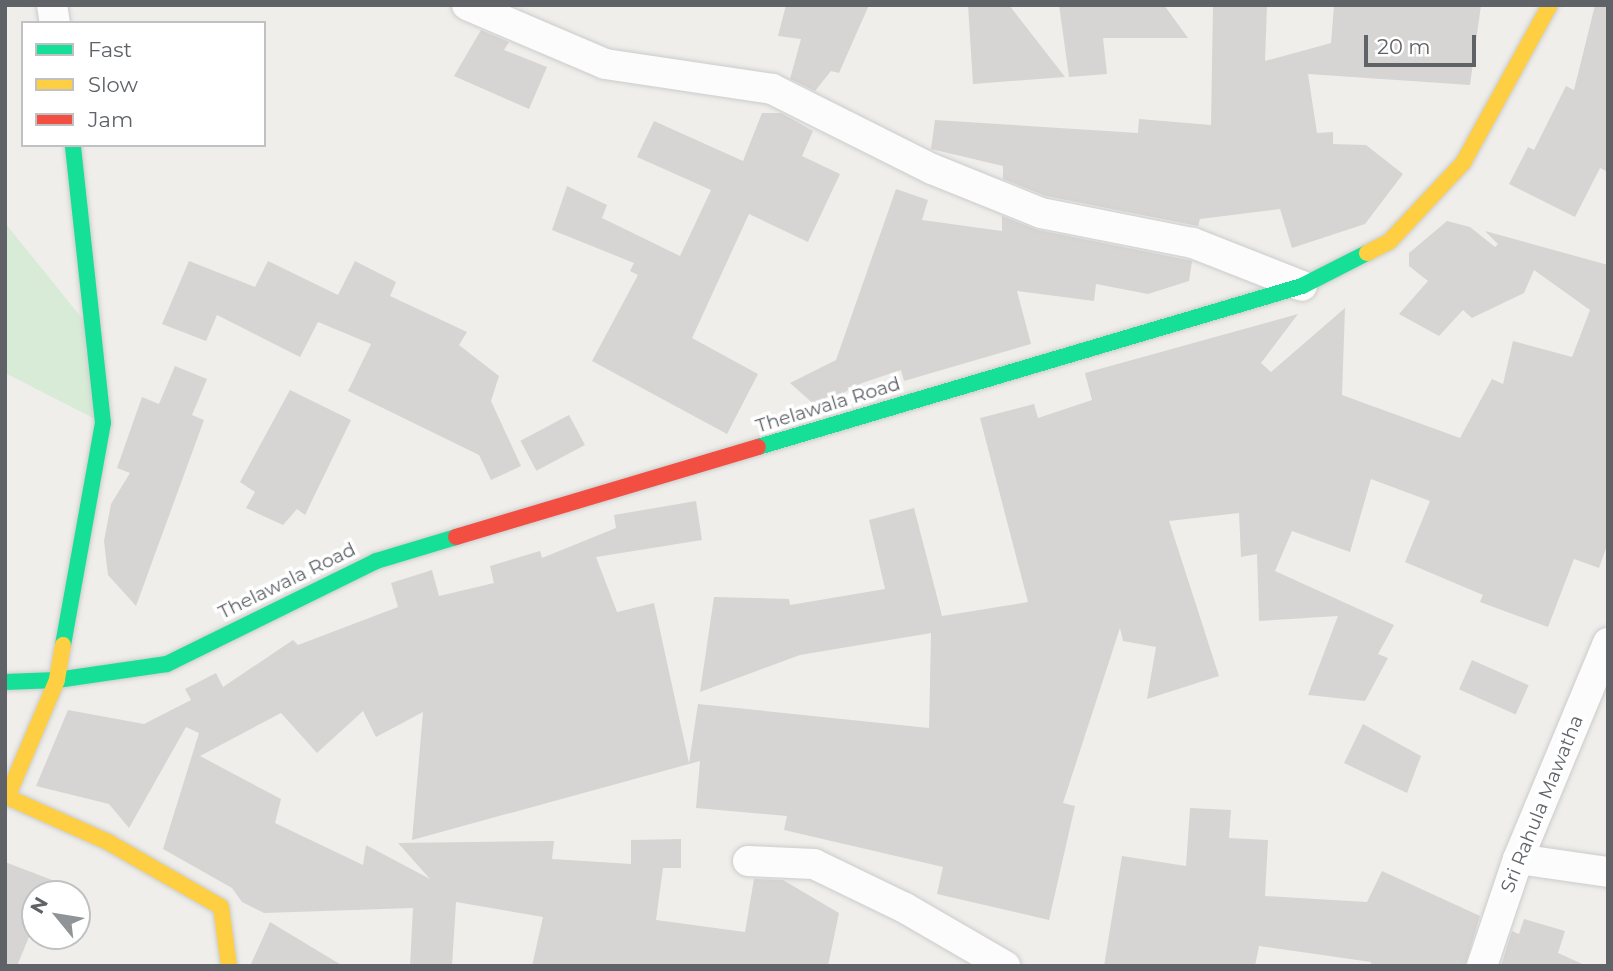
<!DOCTYPE html>
<html>
<head>
<meta charset="utf-8">
<style>
	body { margin:0 }
	#map { position:relative; width:1613px; height:971px; overflow:hidden; background:#efeeea; font-family:Montserrat,sans-serif }
	div>[style] { position:absolute }
	.green>* { inset:0; background:#d8ebd6 }
	.building>* { inset:0; background:#d6d5d3; transform-origin:0 0 }
	.roads { filter:drop-shadow(0 0 2px #cbcccc) drop-shadow(0 0 2px #cbcccc) }
	.street>* { height:30px; margin:-15px; padding:0 15px; transform-origin:15px; border-radius:15px; background:#fdfcfc }
	.fast>* { height:16px; margin:-8px; padding:0 8px; transform-origin:8px; border-radius:8px; background:#16e098 }
	.slow>* { height:16px; margin:-8px; padding:0 8px; transform-origin:8px; border-radius:8px; background:#ffcf43 }
	.jam>* { height:16px; margin:-8px; padding:0 8px; transform-origin:8px; border-radius:8px; background:#f24e42 }
	span { translate:-50% -50%; white-space:nowrap; text-align:center; line-height:1.15; -webkit-text-stroke:7px #fff; paint-order:stroke }
	.street-label { font-size:19px; color:#5f6368 }
	.frame { position:absolute; inset:0; border:7px solid #5f6368; pointer-events:none }
	.legend { position:absolute; left:21px; top:21px; width:245px; height:126px; box-sizing:border-box; background:#fff; border:2px solid #bfc1c3; margin:0; padding:9px 12px; list-style:none; font-size:21px; color:#5f6368 }
	.legend li { display:flex; align-items:center; gap:14px; height:35px }
	.legend b { width:35px; border:2px solid #bfc1c3 }
	.north { position:absolute; left:21px; top:880px; width:70px; height:70px; box-sizing:border-box; background:#fff; border:2px solid #bfc1c3; border-radius:50%; rotate:300deg; font-size:19px; font-weight:700; line-height:28px; text-align:center; color:#5f6368 }
	.north::after { content:''; display:block; margin:auto; width:24px; height:32px; background:#919496; clip-path:polygon(50% 0,100% 100%,50% 72%,0 100%) }
	.scale { position:absolute; left:1364px; top:35px; width:112px; height:32px; box-sizing:border-box; border:4px solid #5f6368; border-top:0; padding-left:9px; font-size:21px; line-height:24px; white-space:nowrap; color:#5f6368; -webkit-text-stroke:5px #fff; paint-order:stroke }
</style>
</head>
<body>
<div id="map">
	<div class="green">
		<div style="clip-path:polygon(5px 223px,94px 333px,103px 423px,5px 373px)"></div>
	</div>
	<div class="building">
		<div style="clip-path:polygon(786px 5px,869px 5px,839px 73px,831px 71px,815px 91px,790px 79px,801px 39px,778px 36px)"></div>
		<div style="clip-path:polygon(968px 5px,1009px 5px,1065px 77px,973px 84px)"></div>
		<div style="clip-path:polygon(1059px 5px,1164px 5px,1188px 38px,1103px 38px,1107px 74px,1069px 77px)"></div>
		<div style="clip-path:polygon(1213px 5px,1267px 5px,1265px 61px,1331px 43px,1334px 6px,1481px 5px,1470px 85px,1308px 74px,1317px 133px,1333px 132px,1333px 144px,1366px 145px,1403px 174px,1365px 224px,1292px 248px,1280px 209px,1200px 219px,1198px 226px,1046px 196px,1003px 179px,1003px 166px,931px 149px,935px 120px,1138px 133px,1139px 119px,1211px 125px)"></div>
		<div style="clip-path:polygon(1595px 5px,1608px 5px,1608px 172px,1600px 168px,1575px 217px,1509px 184px,1528px 147px,1534px 150px,1566px 86px,1574px 90px)"></div>
		<div style="clip-path:polygon(481px 30px,509px 42px,504px 50px,547px 67px,529px 109px,454px 76px)"></div>
		<div style="clip-path:polygon(762px 113px,781px 113px,813px 131px,802px 156px,840px 174px,808px 242px,749px 214px,692px 338px,758px 374px,727px 434px,592px 361px,638px 275px,630px 271px,634px 263px,552px 230px,567px 186px,607px 205px,602px 218px,680px 256px,711px 190px,637px 157px,654px 121px,743px 161px)"></div>
		<div style="clip-path:polygon(896px 189px,928px 200px,922px 220px,1002px 231px,1002px 216px,1038px 230px,1188px 260px,1192px 261px,1189px 281px,1148px 294px,1096px 284px,1094px 301px,1017px 291px,1031px 344px,904px 381px,901px 370px,862px 383px,817px 407px,790px 383px,836px 360px)"></div>
		<div style="clip-path:polygon(1447px 221px,1470px 227px,1495px 247px,1498px 244px,1485px 231px,1608px 265px,1608px 543px,1599px 568px,1574px 559px,1548px 627px,1480px 602px,1483px 595px,1405px 562px,1430px 501px,1371px 479px,1350px 552px,1292px 531px,1275px 571px,1394px 625px,1378px 654px,1388px 658px,1365px 701px,1308px 695px,1338px 616px,1259px 621px,1257px 554px,1241px 557px,1239px 513px,1169px 521px,1219px 676px,1147px 699px,1156px 647px,1123px 641px,1120px 628px,1063px 803px,1075px 806px,1049px 920px,937px 894px,943px 867px,784px 830px,787px 816px,696px 808px,700px 761px,412px 840px,423px 712px,376px 737px,363px 711px,317px 753px,281px 713px,200px 756px,281px 799px,275px 823px,363px 865px,366px 845px,430px 879px,398px 843px,554px 841px,552px 859px,631px 864px,631px 840px,681px 839px,681px 868px,663px 868px,656px 920px,745px 932px,754px 879px,783px 880px,839px 913px,828px 966px,532px 966px,543px 917px,456px 902px,452px 966px,410px 966px,413px 908px,264px 913px,242px 902px,232px 888px,163px 849px,199px 733px,186px 727px,129px 828px,109px 804px,36px 786px,68px 710px,144px 724px,191px 700px,185px 689px,216px 673px,223px 687px,293px 640px,298px 645px,398px 607px,391px 583px,432px 570px,439px 596px,494px 583px,490px 566px,540px 551px,542px 558px,616px 528px,614px 515px,696px 501px,702px 540px,596px 557px,617px 612px,654px 603px,689px 763px,698px 704px,929px 728px,931px 633px,800px 655px,700px 692px,714px 597px,789px 599px,790px 605px,885px 589px,869px 520px,914px 508px,942px 616px,1028px 602px,980px 418px,1034px 404px,1038px 418px,1092px 400px,1085px 373px,1298px 314px,1261px 363px,1271px 372px,1345px 308px,1342px 395px,1460px 438px,1492px 379px,1503px 384px,1513px 341px,1572px 357px,1590px 310px,1534px 270px,1524px 293px,1472px 318px,1463px 310px,1439px 336px,1399px 314px,1428px 281px,1409px 266px,1409px 253px)"></div>
		<div style="clip-path:polygon(189px 261px,255px 287px,268px 261px,338px 295px,355px 261px,396px 282px,390px 296px,467px 332px,459px 345px,499px 376px,491px 401px,521px 466px,491px 480px,479px 455px,348px 391px,371px 344px,318px 322px,300px 357px,217px 315px,206px 341px,162px 324px)"></div>
		<div style="clip-path:polygon(175px 366px,207px 379px,192px 415px,204px 420px,136px 606px,108px 575px,104px 541px,111px 504px,130px 473px,117px 468px,142px 397px,159px 404px)"></div>
		<div style="clip-path:polygon(290px 390px,351px 420px,305px 515px,297px 509px,283px 525px,246px 508px,255px 492px,240px 482px)"></div>
		<div style="left:569px;top:415px;width:34px;height:55px;rotate:62deg"></div>
		<div style="left:1472px;top:660px;width:62px;height:32px;rotate:24deg"></div>
		<div style="clip-path:polygon(1363px 724px,1421px 756px,1407px 793px,1344px 763px)"></div>
		<div style="clip-path:polygon(1190px 808px,1231px 810px,1229px 838px,1268px 840px,1265px 896px,1367px 902px,1382px 871px,1480px 916px,1465px 966px,1371px 966px,1371px 962px,1259px 946px,1255px 966px,1104px 966px,1122px 856px,1186px 866px)"></div>
		<div style="clip-path:polygon(5px 862px,52px 880px,48px 890px,54px 894px,35px 894px,35px 935px,31px 932px,17px 966px,5px 966px)"></div>
		<div style="clip-path:polygon(1524px 919px,1565px 931px,1558px 953px,1587px 966px,1501px 966px,1512px 931px,1519px 934px)"></div>
		<div style="clip-path:polygon(270px 922px,343px 966px,250px 966px)"></div>
		<div style="clip-path:polygon(37px 936px,69px 936px,61px 949px)"></div>
	</div>
	<div class="roads">
		<div class="street">
			<div style="left:52px;top:5px;width:18px;rotate:81deg"></div>
			<div style="left:467px;top:5px;width:150px;rotate:23.1deg"></div>
			<div style="left:605px;top:64px;width:169px;rotate:8.5deg"></div>
			<div style="left:772px;top:89px;width:179px;rotate:26.6deg"></div>
			<div style="left:932px;top:169px;width:118px;rotate:22deg"></div>
			<div style="left:1041px;top:213px;width:155px;rotate:11.2deg"></div>
			<div style="left:1193px;top:243px;width:117px;rotate:21.5deg"></div>
			<div style="left:1518px;top:859px;width:91px;rotate:8.2deg"></div>
			<div style="left:748px;top:861px;width:66px;rotate:2.6deg"></div>
			<div style="left:814px;top:864px;width:101px;rotate:25.8deg"></div>
			<div style="left:905px;top:908px;width:116px;rotate:30.1deg"></div>
			<div style="left:1482px;top:966px;width:113px;rotate:-71.4deg"></div>
			<div style="left:1518px;top:859px;width:234px;rotate:-67.4deg"></div>
		</div>
		<div class="fast">
			<div style="left:758px;top:447px;width:567px;rotate:-16.49deg"></div>
			<div style="left:1302px;top:286px;width:73px;rotate:-26.9deg"></div>
			<div style="left:63px;top:645px;width:226px;rotate:-79.8deg"></div>
			<div style="left:103px;top:423px;width:280px;rotate:-96.2deg"></div>
			<div style="left:5px;top:682px;width:52px;rotate:-2.2deg"></div>
			<div style="left:57px;top:680px;width:111px;rotate:-8.3deg"></div>
			<div style="left:167px;top:664px;width:233px;rotate:-26.2deg"></div>
			<div style="left:376px;top:561px;width:84px;rotate:-16.7deg"></div>
		</div>
		<div class="slow">
			<div style="left:1367px;top:253px;width:25px;rotate:-27deg"></div>
			<div style="left:1389px;top:242px;width:108px;rotate:-46.9deg"></div>
			<div style="left:1463px;top:163px;width:180px;rotate:-61.2deg"></div>
			<div style="left:63px;top:645px;width:36px;rotate:100deg"></div>
			<div style="left:57px;top:680px;width:127px;rotate:113.1deg"></div>
			<div style="left:7px;top:797px;width:111px;rotate:24deg"></div>
			<div style="left:108px;top:842px;width:130px;rotate:29.9deg"></div>
			<div style="left:221px;top:907px;width:60px;rotate:82.3deg"></div>
		</div>
		<div class="jam">
			<div style="left:456px;top:537px;width:315px;rotate:-16.6deg"></div>
		</div>
	</div>
	<div class="street-label">
		<span style="left:828px;top:405px;rotate:-17deg">Thelawala Road</span>
		<span style="left:287px;top:581px;rotate:-26deg">Thelawala Road</span>
		<span style="left:1542px;top:804px;rotate:-68deg">Sri Rahula Mawatha</span>
	</div>
	<div class="frame"></div>
	<ul class="legend">
	<li><b style="height:9px;background:#16e098"></b>Fast</li>
	<li><b style="height:9px;background:#ffcf43"></b>Slow</li>
	<li><b style="height:9px;background:#f24e42"></b>Jam</li>
	</ul>
	<div class="north">N</div>
	<div class="scale">20 m</div>
</div>
</body>
</html>
